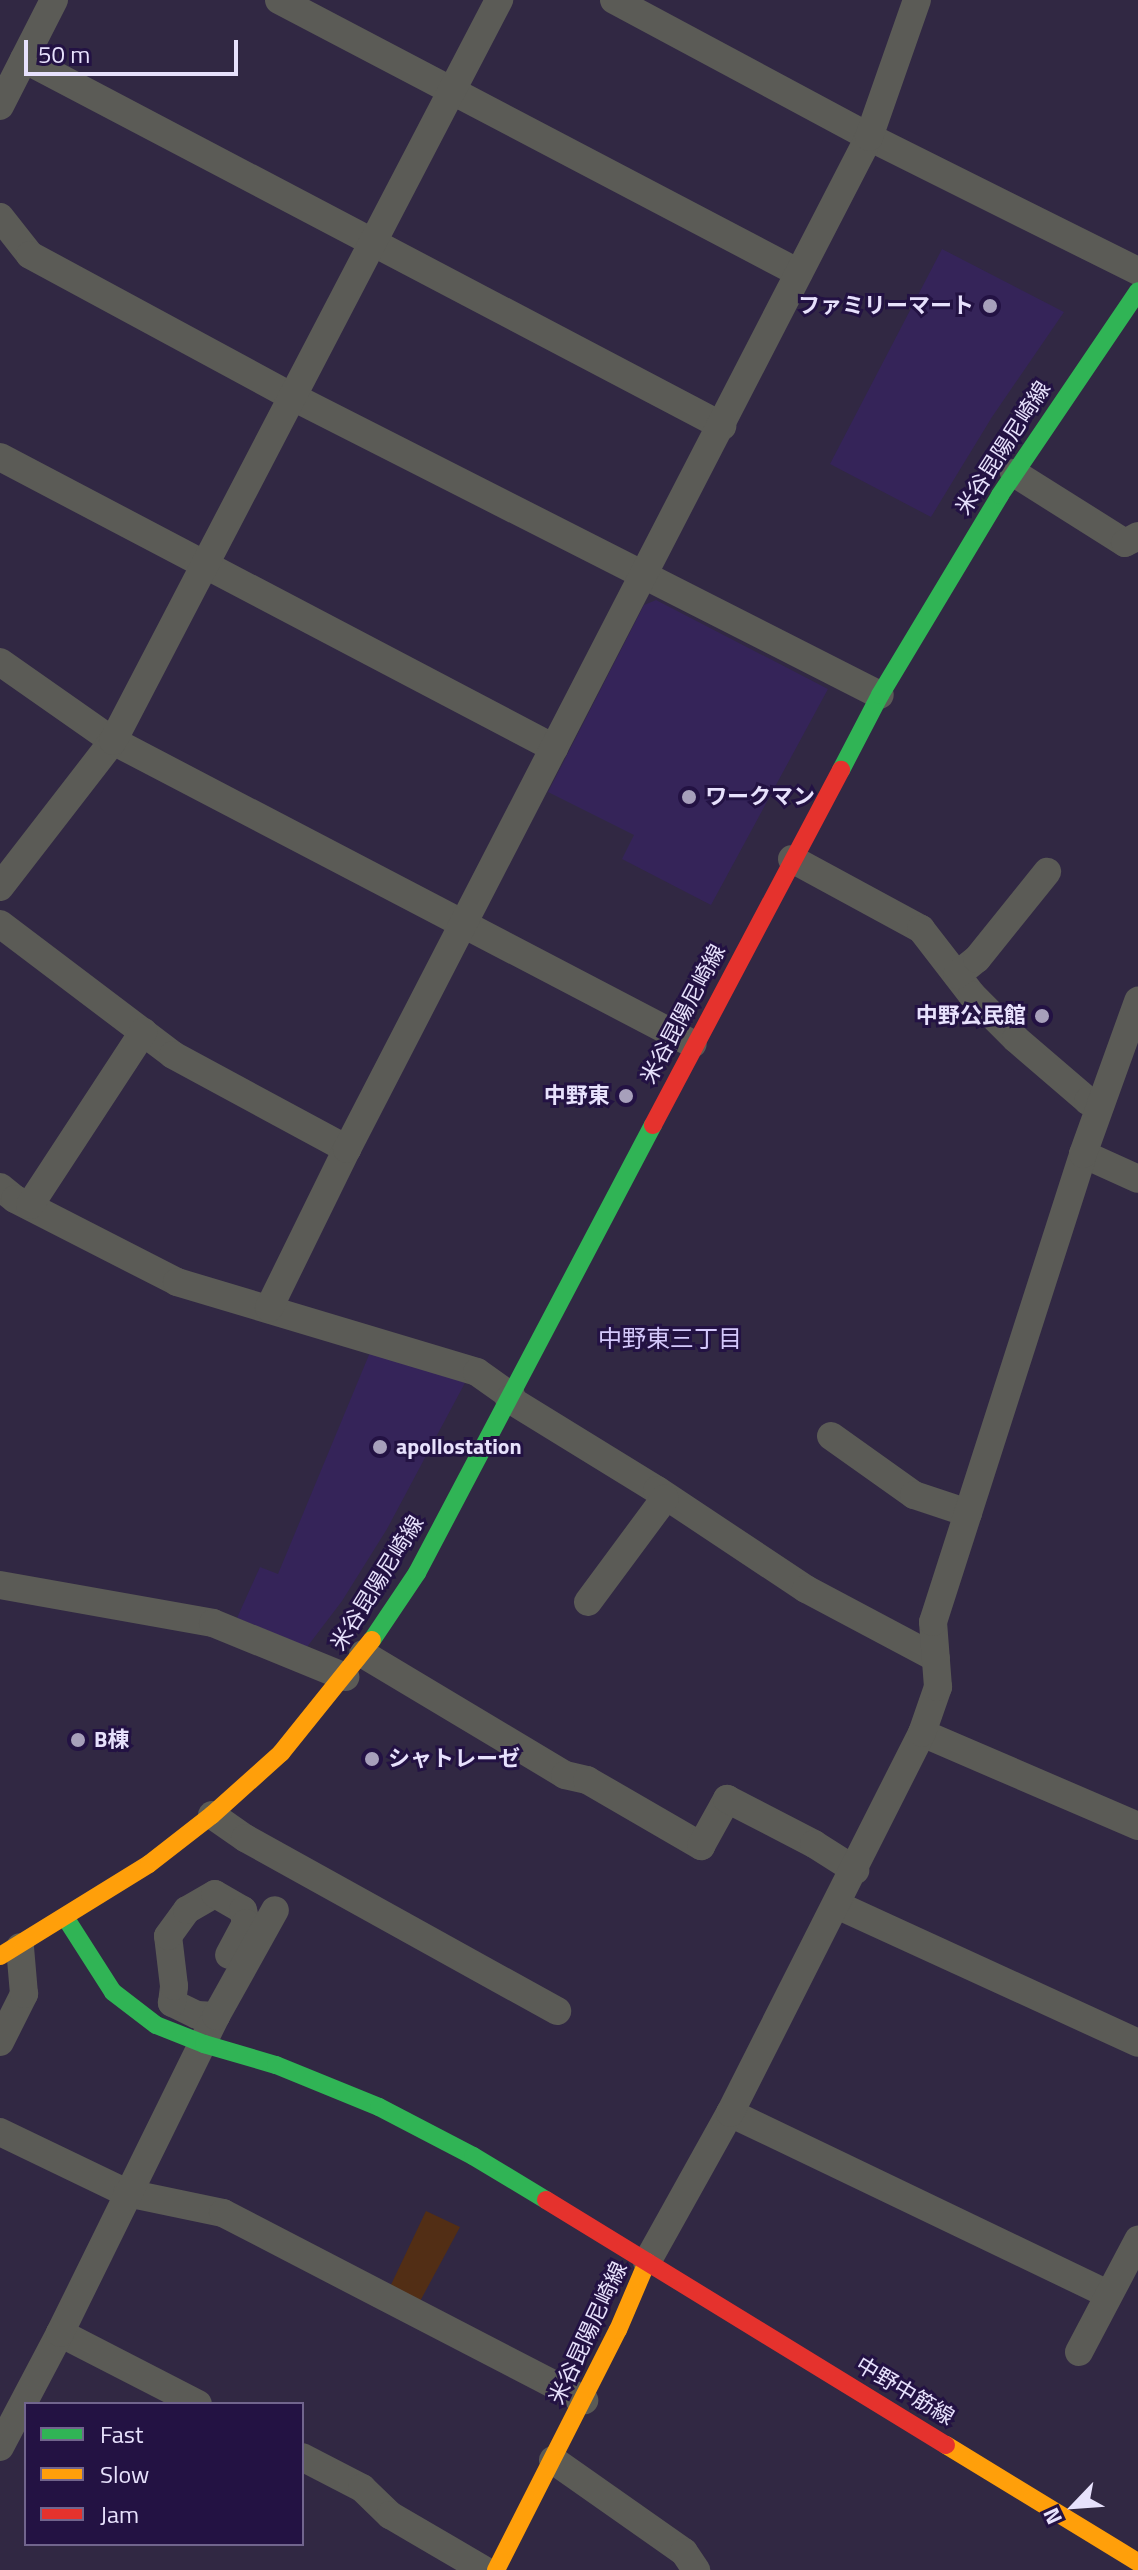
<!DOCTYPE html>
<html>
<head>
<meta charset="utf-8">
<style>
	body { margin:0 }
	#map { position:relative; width:1138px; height:2570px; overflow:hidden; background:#312843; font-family:"Titillium Web","Noto Sans JP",sans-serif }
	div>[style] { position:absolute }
	.built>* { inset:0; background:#352459 }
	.green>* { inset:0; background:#522e15 }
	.street>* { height:28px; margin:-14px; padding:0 14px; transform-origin:14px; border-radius:14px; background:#5b5b56 }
	.fast>* { height:18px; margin:-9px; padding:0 9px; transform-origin:9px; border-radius:9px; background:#30b455 }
	.slow>* { height:18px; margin:-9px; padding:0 9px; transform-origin:9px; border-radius:9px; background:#ff9f0a }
	.jam>* { height:18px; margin:-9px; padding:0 9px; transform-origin:9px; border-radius:9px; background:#e5322d }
	.dots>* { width:22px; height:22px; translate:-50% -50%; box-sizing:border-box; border:4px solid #231243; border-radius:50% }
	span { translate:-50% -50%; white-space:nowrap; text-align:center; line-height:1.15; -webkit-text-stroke:6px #231243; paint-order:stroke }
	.poi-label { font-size:22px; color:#e7e1fc; font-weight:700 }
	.right { translate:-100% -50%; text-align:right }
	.left { translate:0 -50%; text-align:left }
	.street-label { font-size:22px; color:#e7e1fc }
	.neighbourhood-label { font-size:24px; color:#d4c8fb }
	.legend { position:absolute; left:24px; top:2402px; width:280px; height:144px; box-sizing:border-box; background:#231243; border:2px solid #71658d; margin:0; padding:10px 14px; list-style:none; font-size:24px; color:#e7e1fc }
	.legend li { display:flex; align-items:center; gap:16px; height:40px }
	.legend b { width:40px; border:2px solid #71658d }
	.north { position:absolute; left:1034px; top:2466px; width:80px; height:80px; -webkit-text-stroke:6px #231243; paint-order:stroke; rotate:245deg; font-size:22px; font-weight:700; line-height:32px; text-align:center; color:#e7e1fc }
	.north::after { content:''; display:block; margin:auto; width:28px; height:36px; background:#e7e1fc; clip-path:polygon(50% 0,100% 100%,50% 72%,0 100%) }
	.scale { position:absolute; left:24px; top:40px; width:214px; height:36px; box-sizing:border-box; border:4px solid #e7e1fc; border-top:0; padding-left:10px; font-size:24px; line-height:28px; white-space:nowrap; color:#e7e1fc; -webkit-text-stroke:6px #231243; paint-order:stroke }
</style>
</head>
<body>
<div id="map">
	<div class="built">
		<div style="clip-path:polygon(942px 249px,1064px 312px,992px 417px,931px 517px,830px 464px)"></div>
		<div style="clip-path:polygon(656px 600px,828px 689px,711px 905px,622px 859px,634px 835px,548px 792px,644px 605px)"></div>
		<div style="clip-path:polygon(371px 1350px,467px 1379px,387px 1529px,342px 1601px,307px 1647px,237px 1618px,260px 1567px,278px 1574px)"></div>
	</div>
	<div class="green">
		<div style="clip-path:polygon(426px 2211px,460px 2227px,418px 2305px,389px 2289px)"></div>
	</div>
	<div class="street">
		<div style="left:279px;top:0;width:587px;rotate:27.7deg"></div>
		<div style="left:614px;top:0;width:289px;rotate:28.2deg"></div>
		<div style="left:869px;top:137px;width:301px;rotate:26.5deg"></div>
		<div style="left:24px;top:59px;width:789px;rotate:27.73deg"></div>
		<div style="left:0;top:106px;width:119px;rotate:-63deg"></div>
		<div style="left:0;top:217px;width:48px;rotate:51.7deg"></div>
		<div style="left:30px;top:255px;width:299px;rotate:28.4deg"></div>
		<div style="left:293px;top:397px;width:658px;rotate:26.92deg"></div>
		<div style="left:0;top:457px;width:626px;rotate:27.71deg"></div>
		<div style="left:1014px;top:473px;width:131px;rotate:32.2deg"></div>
		<div style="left:1125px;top:543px;width:15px;rotate:-28deg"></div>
		<div style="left:0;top:662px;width:138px;rotate:35deg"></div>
		<div style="left:113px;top:741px;width:654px;rotate:27.58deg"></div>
		<div style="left:792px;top:859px;width:147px;rotate:28.5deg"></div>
		<div style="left:921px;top:929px;width:83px;rotate:52.3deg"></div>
		<div style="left:972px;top:995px;width:62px;rotate:45deg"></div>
		<div style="left:1016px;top:1039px;width:95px;rotate:40.7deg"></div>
		<div style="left:1088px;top:1101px;width:13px;rotate:13deg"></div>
		<div style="left:0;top:887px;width:185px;rotate:-52.3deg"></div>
		<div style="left:113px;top:741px;width:836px;rotate:-62.48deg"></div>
		<div style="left:0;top:924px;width:217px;rotate:37.1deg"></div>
		<div style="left:173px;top:1055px;width:198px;rotate:28.4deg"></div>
		<div style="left:957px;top:975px;width:26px;rotate:-39deg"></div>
		<div style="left:977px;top:959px;width:112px;rotate:-51.2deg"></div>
		<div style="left:1083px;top:1154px;width:60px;rotate:24.4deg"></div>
		<div style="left:0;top:1187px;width:19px;rotate:39deg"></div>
		<div style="left:15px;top:1199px;width:182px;rotate:27.1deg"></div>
		<div style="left:177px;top:1282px;width:313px;rotate:16.7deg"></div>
		<div style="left:477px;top:1372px;width:42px;rotate:35.2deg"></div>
		<div style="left:30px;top:1205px;width:207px;rotate:-56.8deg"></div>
		<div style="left:269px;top:1308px;width:177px;rotate:-63.9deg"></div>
		<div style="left:347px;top:1149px;width:1139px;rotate:-62.71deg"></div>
		<div style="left:869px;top:137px;width:145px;rotate:-70.7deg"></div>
		<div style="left:509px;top:1399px;width:174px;rotate:31.6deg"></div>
		<div style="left:657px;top:1490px;width:179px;rotate:33.6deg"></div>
		<div style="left:806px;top:1589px;width:147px;rotate:28deg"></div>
		<div style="left:831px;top:1436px;width:102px;rotate:35.4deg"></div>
		<div style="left:914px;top:1495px;width:57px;rotate:18.4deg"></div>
		<div style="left:0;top:1585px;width:216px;rotate:10.1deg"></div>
		<div style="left:213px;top:1623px;width:143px;rotate:22.2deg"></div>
		<div style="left:588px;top:1602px;width:129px;rotate:-53.5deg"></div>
		<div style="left:363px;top:1654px;width:235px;rotate:30.9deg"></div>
		<div style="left:565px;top:1775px;width:23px;rotate:13deg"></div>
		<div style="left:587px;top:1780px;width:132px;rotate:30.1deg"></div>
		<div style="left:701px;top:1846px;width:54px;rotate:-61deg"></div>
		<div style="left:727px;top:1799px;width:98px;rotate:27.3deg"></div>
		<div style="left:814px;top:1844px;width:49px;rotate:32.4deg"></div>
		<div style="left:922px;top:1733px;width:235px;rotate:23.3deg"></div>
		<div style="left:212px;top:1815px;width:40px;rotate:34.9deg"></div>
		<div style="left:245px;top:1838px;width:357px;rotate:29deg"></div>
		<div style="left:837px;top:1905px;width:331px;rotate:24.6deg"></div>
		<div style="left:216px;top:2016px;width:19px;rotate:-177deg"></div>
		<div style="left:197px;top:2015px;width:28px;rotate:-154deg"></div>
		<div style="left:172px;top:2003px;width:17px;rotate:-83deg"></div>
		<div style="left:174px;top:1986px;width:50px;rotate:-96.8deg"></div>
		<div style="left:168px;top:1936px;width:32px;rotate:-54deg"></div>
		<div style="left:187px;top:1910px;width:32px;rotate:-30deg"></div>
		<div style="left:215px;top:1894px;width:32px;rotate:30deg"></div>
		<div style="left:243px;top:1910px;width:13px;rotate:77deg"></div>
		<div style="left:246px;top:1923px;width:36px;rotate:118deg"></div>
		<div style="left:0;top:2042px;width:54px;rotate:-63.4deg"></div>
		<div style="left:24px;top:1994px;width:47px;rotate:-94.9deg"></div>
		<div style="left:730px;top:2113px;width:419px;rotate:25.6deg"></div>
		<div style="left:0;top:2132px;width:141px;rotate:25.7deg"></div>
		<div style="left:127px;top:2193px;width:98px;rotate:11.8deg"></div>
		<div style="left:223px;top:2213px;width:407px;rotate:27.4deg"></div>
		<div style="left:647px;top:2262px;width:171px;rotate:-60.9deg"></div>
		<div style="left:730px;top:2113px;width:426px;rotate:-63.2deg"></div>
		<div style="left:922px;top:1733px;width:49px;rotate:-70.8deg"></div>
		<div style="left:938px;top:1687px;width:65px;rotate:-94.4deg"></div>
		<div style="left:933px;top:1622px;width:491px;rotate:-72.2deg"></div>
		<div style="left:1083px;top:1154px;width:163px;rotate:-70.2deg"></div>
		<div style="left:60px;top:2333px;width:155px;rotate:27.2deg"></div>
		<div style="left:1079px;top:2352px;width:127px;rotate:-62.2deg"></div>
		<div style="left:0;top:2447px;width:129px;rotate:-62.2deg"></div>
		<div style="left:60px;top:2333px;width:353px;rotate:-63.8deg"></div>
		<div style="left:216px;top:2016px;width:121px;rotate:-60.9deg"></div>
		<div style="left:302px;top:2457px;width:68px;rotate:27.3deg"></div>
		<div style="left:362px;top:2488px;width:39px;rotate:44deg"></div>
		<div style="left:390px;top:2515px;width:109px;rotate:30.3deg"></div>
		<div style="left:553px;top:2460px;width:160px;rotate:35.1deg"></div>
		<div style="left:684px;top:2552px;width:22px;rotate:56deg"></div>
	</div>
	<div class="fast">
		<div style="left:841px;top:770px;width:85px;rotate:-62.5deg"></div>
		<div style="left:880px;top:695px;width:233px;rotate:-59deg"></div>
		<div style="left:1000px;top:495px;width:246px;rotate:-55.9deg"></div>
		<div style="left:372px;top:1640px;width:81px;rotate:-56.1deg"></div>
		<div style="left:417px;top:1573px;width:506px;rotate:-62.22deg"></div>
		<div style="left:65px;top:1917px;width:89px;rotate:57.4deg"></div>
		<div style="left:113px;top:1992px;width:54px;rotate:37.5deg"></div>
		<div style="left:156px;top:2025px;width:52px;rotate:21.6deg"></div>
		<div style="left:204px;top:2044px;width:75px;rotate:16.3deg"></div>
		<div style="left:276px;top:2065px;width:111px;rotate:22.2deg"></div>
		<div style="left:379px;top:2107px;width:106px;rotate:27.5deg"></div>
		<div style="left:473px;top:2156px;width:85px;rotate:31.1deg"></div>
	</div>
	<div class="slow">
		<div style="left:0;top:1956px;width:175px;rotate:-31.7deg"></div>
		<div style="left:149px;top:1864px;width:80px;rotate:-37.9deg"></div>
		<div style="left:212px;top:1815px;width:93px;rotate:-41.9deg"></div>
		<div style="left:281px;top:1753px;width:145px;rotate:-51.2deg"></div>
		<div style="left:946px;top:2445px;width:225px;rotate:31.4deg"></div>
		<div style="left:496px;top:2570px;width:269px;rotate:-63.1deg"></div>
		<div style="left:618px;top:2330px;width:74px;rotate:-66.9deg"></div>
	</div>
	<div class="jam">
		<div style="left:653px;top:1125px;width:402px;rotate:-62.1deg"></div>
		<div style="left:546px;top:2200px;width:469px;rotate:31.5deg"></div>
	</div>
	<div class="dots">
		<div style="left:990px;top:306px;background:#a7a0bb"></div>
		<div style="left:689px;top:797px;background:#a7a0bb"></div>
		<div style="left:1042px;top:1016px;background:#a7a0bb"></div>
		<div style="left:626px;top:1096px;background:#a7a0bb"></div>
		<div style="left:380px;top:1447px;background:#a7a0bb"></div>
		<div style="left:78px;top:1740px;background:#a7a0bb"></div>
		<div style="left:372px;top:1759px;background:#a7a0bb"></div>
	</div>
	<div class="poi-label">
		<span class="right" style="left:974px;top:306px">ファミリーマート</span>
		<span class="left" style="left:705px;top:797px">ワークマン</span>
		<span class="right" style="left:1026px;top:1016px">中野公民館</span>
		<span class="right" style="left:610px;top:1096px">中野東</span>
		<span class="left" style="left:396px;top:1447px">apollostation</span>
		<span class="left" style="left:94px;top:1740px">B棟</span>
		<span class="left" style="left:388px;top:1759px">シャトレーゼ</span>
	</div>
	<div class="street-label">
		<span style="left:1003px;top:448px;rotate:-57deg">米谷昆陽尼崎線</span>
		<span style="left:683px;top:1014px;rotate:-62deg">米谷昆陽尼崎線</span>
		<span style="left:377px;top:1583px;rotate:-58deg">米谷昆陽尼崎線</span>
		<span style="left:588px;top:2333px;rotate:-65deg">米谷昆陽尼崎線</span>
		<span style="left:905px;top:2391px;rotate:31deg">中野中筋線</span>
	</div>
	<div class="neighbourhood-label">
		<span style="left:670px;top:1339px">中野東三丁目</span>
	</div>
	<ul class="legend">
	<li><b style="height:10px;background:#30b455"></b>Fast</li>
	<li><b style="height:10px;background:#ff9f0a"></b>Slow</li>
	<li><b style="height:10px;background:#e5322d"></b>Jam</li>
	</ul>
	<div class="north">N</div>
	<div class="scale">50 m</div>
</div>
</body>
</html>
